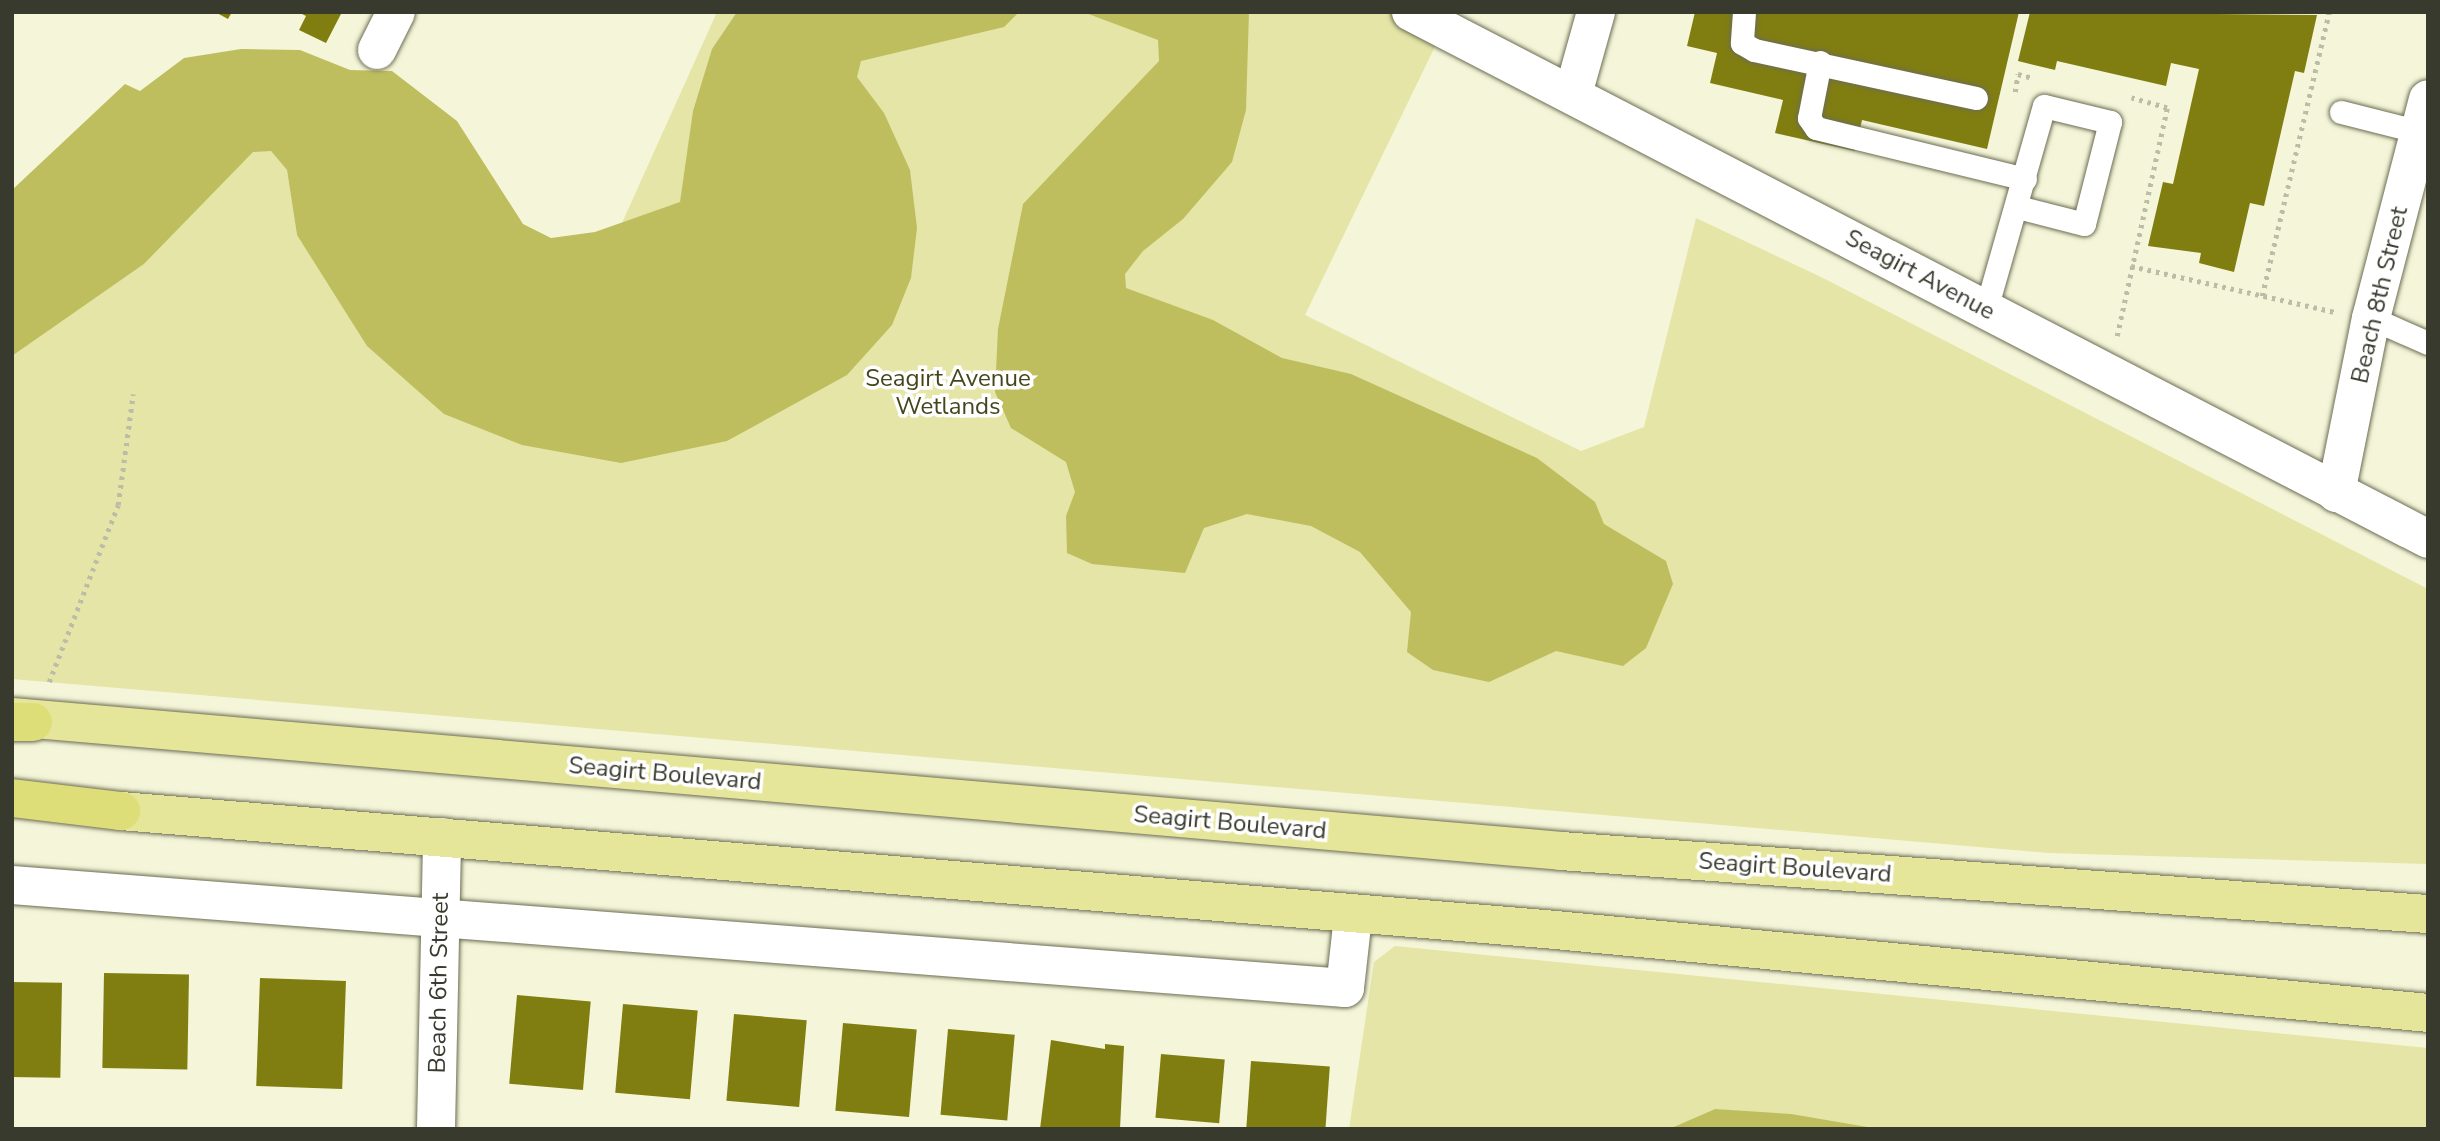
<!DOCTYPE html>
<html>
<head>
<meta charset="utf-8">
<style>
	body { margin:0 }
	#map { position:relative; width:2440px; height:1141px; overflow:hidden; background:#f5f6d9; font-family:"Nunito Sans",sans-serif }
	div>[style] { position:absolute }
	.green>* { inset:0; background:#e4e5a7 }
	.water>* { inset:0; background:#bfbe5e }
	.building>* { inset:0; background:#807e11; transform-origin:0 0 }
	.path>* { height:4.5px; margin-top:-2.25px; transform-origin:0; background:repeating-linear-gradient(90deg,#bcbda6 0 3.5px,transparent 0 8.5px) }
	.roads { filter:drop-shadow(0 0 2px #6c6d54) drop-shadow(0 0 2px #6c6d54) }
	.service>* { height:23px; margin:-11.5px; padding:0 11.5px; transform-origin:11.5px; border-radius:11.5px; background:#fff }
	.minor>* { height:38px; margin:-19px; padding:0 19px; transform-origin:19px; border-radius:19px; background:#fff }
	.primary>* { height:38px; margin:-19px; padding:0 19px; transform-origin:19px; border-radius:19px; background:#e6e69a }
	.trunk>* { height:38px; margin:-19px; padding:0 19px; transform-origin:19px; border-radius:19px; background:#dede78 }
	span { translate:-50% -50%; white-space:nowrap; text-align:center; line-height:1.15; -webkit-text-stroke:7px #fff; paint-order:stroke }
	.street-label { font-size:24px; color:#393a2e }
	.park-label { font-size:24px; color:#46461d }
	.frame { position:absolute; inset:0; border:14px solid #393a2e; pointer-events:none }
</style>
</head>
<body>
<div id="map">
	<div class="green">
		<div style="clip-path:polygon(717px 12px,1411px 12px,1443px 30px,1305px 315px,1581px 451px,1644px 427px,1696px 218px,1821px 277px,2428px 589px,2428px 864px,2049px 853px,12px 679px,12px 356px,144px 264px,253px 151px,271px 151px,287px 170px,297px 235px,522px 445px)"></div>
		<div style="clip-path:polygon(1395px 946px,2428px 1048px,2428px 1129px,1879px 1129px,1715px 1109px,1669px 1129px,1349px 1129px,1374px 962px)"></div>
	</div>
	<div class="water">
		<div style="clip-path:polygon(737px 12px,1019px 12px,1004px 27px,861px 61px,857px 77px,884px 113px,910px 170px,917px 228px,911px 278px,892px 325px,847px 375px,727px 441px,621px 463px,522px 445px,444px 414px,367px 346px,297px 235px,287px 170px,271px 151px,253px 152px,144px 264px,12px 356px,12px 190px,125px 84px,140px 91px,184px 58px,241px 49px,300px 50px,350px 70px,392px 71px,457px 121px,523px 224px,551px 238px,595px 232px,680px 202px,693px 111px,712px 49px)"></div>
		<div style="clip-path:polygon(1083px 12px,1249px 12px,1246px 110px,1232px 162px,1183px 219px,1143px 251px,1125px 274px,1126px 288px,1213px 320px,1282px 358px,1351px 374px,1537px 458px,1595px 502px,1604px 524px,1666px 561px,1673px 584px,1646px 648px,1623px 666px,1556px 651px,1489px 682px,1433px 670px,1407px 652px,1411px 612px,1360px 552px,1311px 526px,1247px 514px,1204px 528px,1185px 573px,1092px 564px,1067px 553px,1066px 516px,1075px 492px,1066px 462px,1011px 428px,995px 392px,998px 329px,1023px 204px,1159px 61px,1158px 40px)"></div>
		<div style="clip-path:polygon(1715px 1109px,1791px 1114px,1879px 1129px,1669px 1129px)"></div>
	</div>
	<div class="building">
		<div style="clip-path:polygon(215px 12px,232px 12px,228px 19px)"></div>
		<div style="clip-path:polygon(298px 12px,342px 12px,326px 43px,299px 30px,306px 16px)"></div>
		<div style="clip-path:polygon(1695px 12px,2019px 12px,1987px 149px,1862px 120px,1855px 151px,1775px 133px,1783px 100px,1710px 83px,1717px 53px,1687px 46px)"></div>
		<div style="clip-path:polygon(2030px 12px,2317px 15px,2304px 73px,2295px 71px,2264px 206px,2250px 203px,2234px 272px,2199px 263px,2201px 253px,2148px 246px,2163px 182px,2173px 184px,2199px 69px,2171px 63px,2166px 86px,2057px 61px,2055px 70px,2018px 61px)"></div>
		<div style="left:104px;top:973px;width:85px;height:95px;rotate:1deg"></div>
		<div style="left:260px;top:978px;width:86px;height:108px;rotate:2deg"></div>
		<div style="left:12px;top:982px;width:50px;height:95px;rotate:1deg"></div>
		<div style="left:517px;top:995px;width:74px;height:89px;rotate:5deg"></div>
		<div style="left:623px;top:1004px;width:75px;height:89px;rotate:5deg"></div>
		<div style="left:734px;top:1014px;width:73px;height:87px;rotate:5deg"></div>
		<div style="left:843px;top:1023px;width:74px;height:88px;rotate:5deg"></div>
		<div style="left:948px;top:1029px;width:67px;height:86px;rotate:5deg"></div>
		<div style="clip-path:polygon(1051px 1040px,1105px 1049px,1105px 1044px,1124px 1046px,1120px 1129px,1040px 1129px)"></div>
		<div style="left:1161px;top:1054px;width:64px;height:64px;rotate:5deg"></div>
		<div style="left:1251px;top:1061px;width:79px;height:68px;rotate:4deg"></div>
	</div>
	<div class="path">
		<div style="left:2015px;top:92px;width:18px;rotate:-81deg"></div>
		<div style="left:2018px;top:74px;width:16px;rotate:15deg"></div>
		<div style="left:2131px;top:266px;width:209px;rotate:12.7deg"></div>
		<div style="left:2262px;top:296px;width:292px;rotate:-76.7deg"></div>
		<div style="left:2117px;top:336px;width:233px;rotate:-77.6deg"></div>
		<div style="left:2167px;top:108px;width:37px;rotate:-164deg"></div>
		<div style="left:49px;top:682px;width:190px;rotate:-68.7deg"></div>
		<div style="left:118px;top:505px;width:112px;rotate:-82.3deg"></div>
	</div>
	<div class="roads">
		<div class="service">
			<div style="left:1744px;top:12px;width:31px;rotate:94deg"></div>
			<div style="left:1742px;top:43px;width:14px;rotate:30deg"></div>
			<div style="left:1754px;top:50px;width:227px;rotate:12.2deg"></div>
			<div style="left:1820px;top:62px;width:57px;rotate:101.1deg"></div>
			<div style="left:1809px;top:118px;width:12px;rotate:55deg"></div>
			<div style="left:1816px;top:128px;width:215px;rotate:13.7deg"></div>
			<div style="left:2341px;top:112px;width:81px;rotate:14.2deg"></div>
			<div style="left:1986px;top:309px;width:211px;rotate:-74.1deg"></div>
			<div style="left:2044px;top:106px;width:68px;rotate:13.6deg"></div>
			<div style="left:2110px;top:122px;width:105px;rotate:104.3deg"></div>
			<div style="left:2084px;top:224px;width:68px;rotate:-165.6deg"></div>
			<div style="left:2371px;top:318px;width:62px;rotate:23.7deg"></div>
		</div>
		<div class="minor">
			<div style="left:1411px;top:12px;width:1145px;rotate:27.39deg"></div>
			<div style="left:377px;top:50px;width:42px;rotate:-63.4deg"></div>
			<div style="left:1573px;top:94px;width:85px;rotate:-74.3deg"></div>
			<div style="left:2336px;top:493px;width:178px;rotate:-78.7deg"></div>
			<div style="left:2371px;top:318px;width:226px;rotate:-75.4deg"></div>
			<div style="left:12px;top:885px;width:1337px;rotate:4.42deg"></div>
			<div style="left:1345px;top:988px;width:71px;rotate:-83.6deg"></div>
			<div style="left:436px;top:1129px;width:292px;rotate:-88.8deg"></div>
		</div>
		<div class="primary">
			<div style="left:12px;top:717px;width:1555px;rotate:4.94deg"></div>
			<div style="left:1561px;top:851px;width:869px;rotate:4.16deg"></div>
			<div style="left:121px;top:811px;width:1429px;rotate:4.74deg"></div>
			<div style="left:1545px;top:929px;width:887px;rotate:5.43deg"></div>
		</div>
		<div class="trunk">
			<div style="left:12px;top:722px;width:21px"></div>
			<div style="left:12px;top:798px;width:110px;rotate:6.8deg"></div>
		</div>
	</div>
	<div class="street-label">
		<span style="left:1920px;top:275px;rotate:28deg">Seagirt Avenue</span>
		<span style="left:2380px;top:295px;rotate:-77deg">Beach 8th Street</span>
		<span style="left:665px;top:774px;rotate:5deg">Seagirt Boulevard</span>
		<span style="left:1230px;top:823px;rotate:5deg">Seagirt Boulevard</span>
		<span style="left:1795px;top:868px;rotate:4deg">Seagirt Boulevard</span>
		<span style="left:439px;top:983px;rotate:-89deg">Beach 6th Street</span>
	</div>
	<div class="park-label">
		<span style="left:948px;top:393px">Seagirt Avenue<br>Wetlands</span>
	</div>
	<div class="frame"></div>
</div>
</body>
</html>
